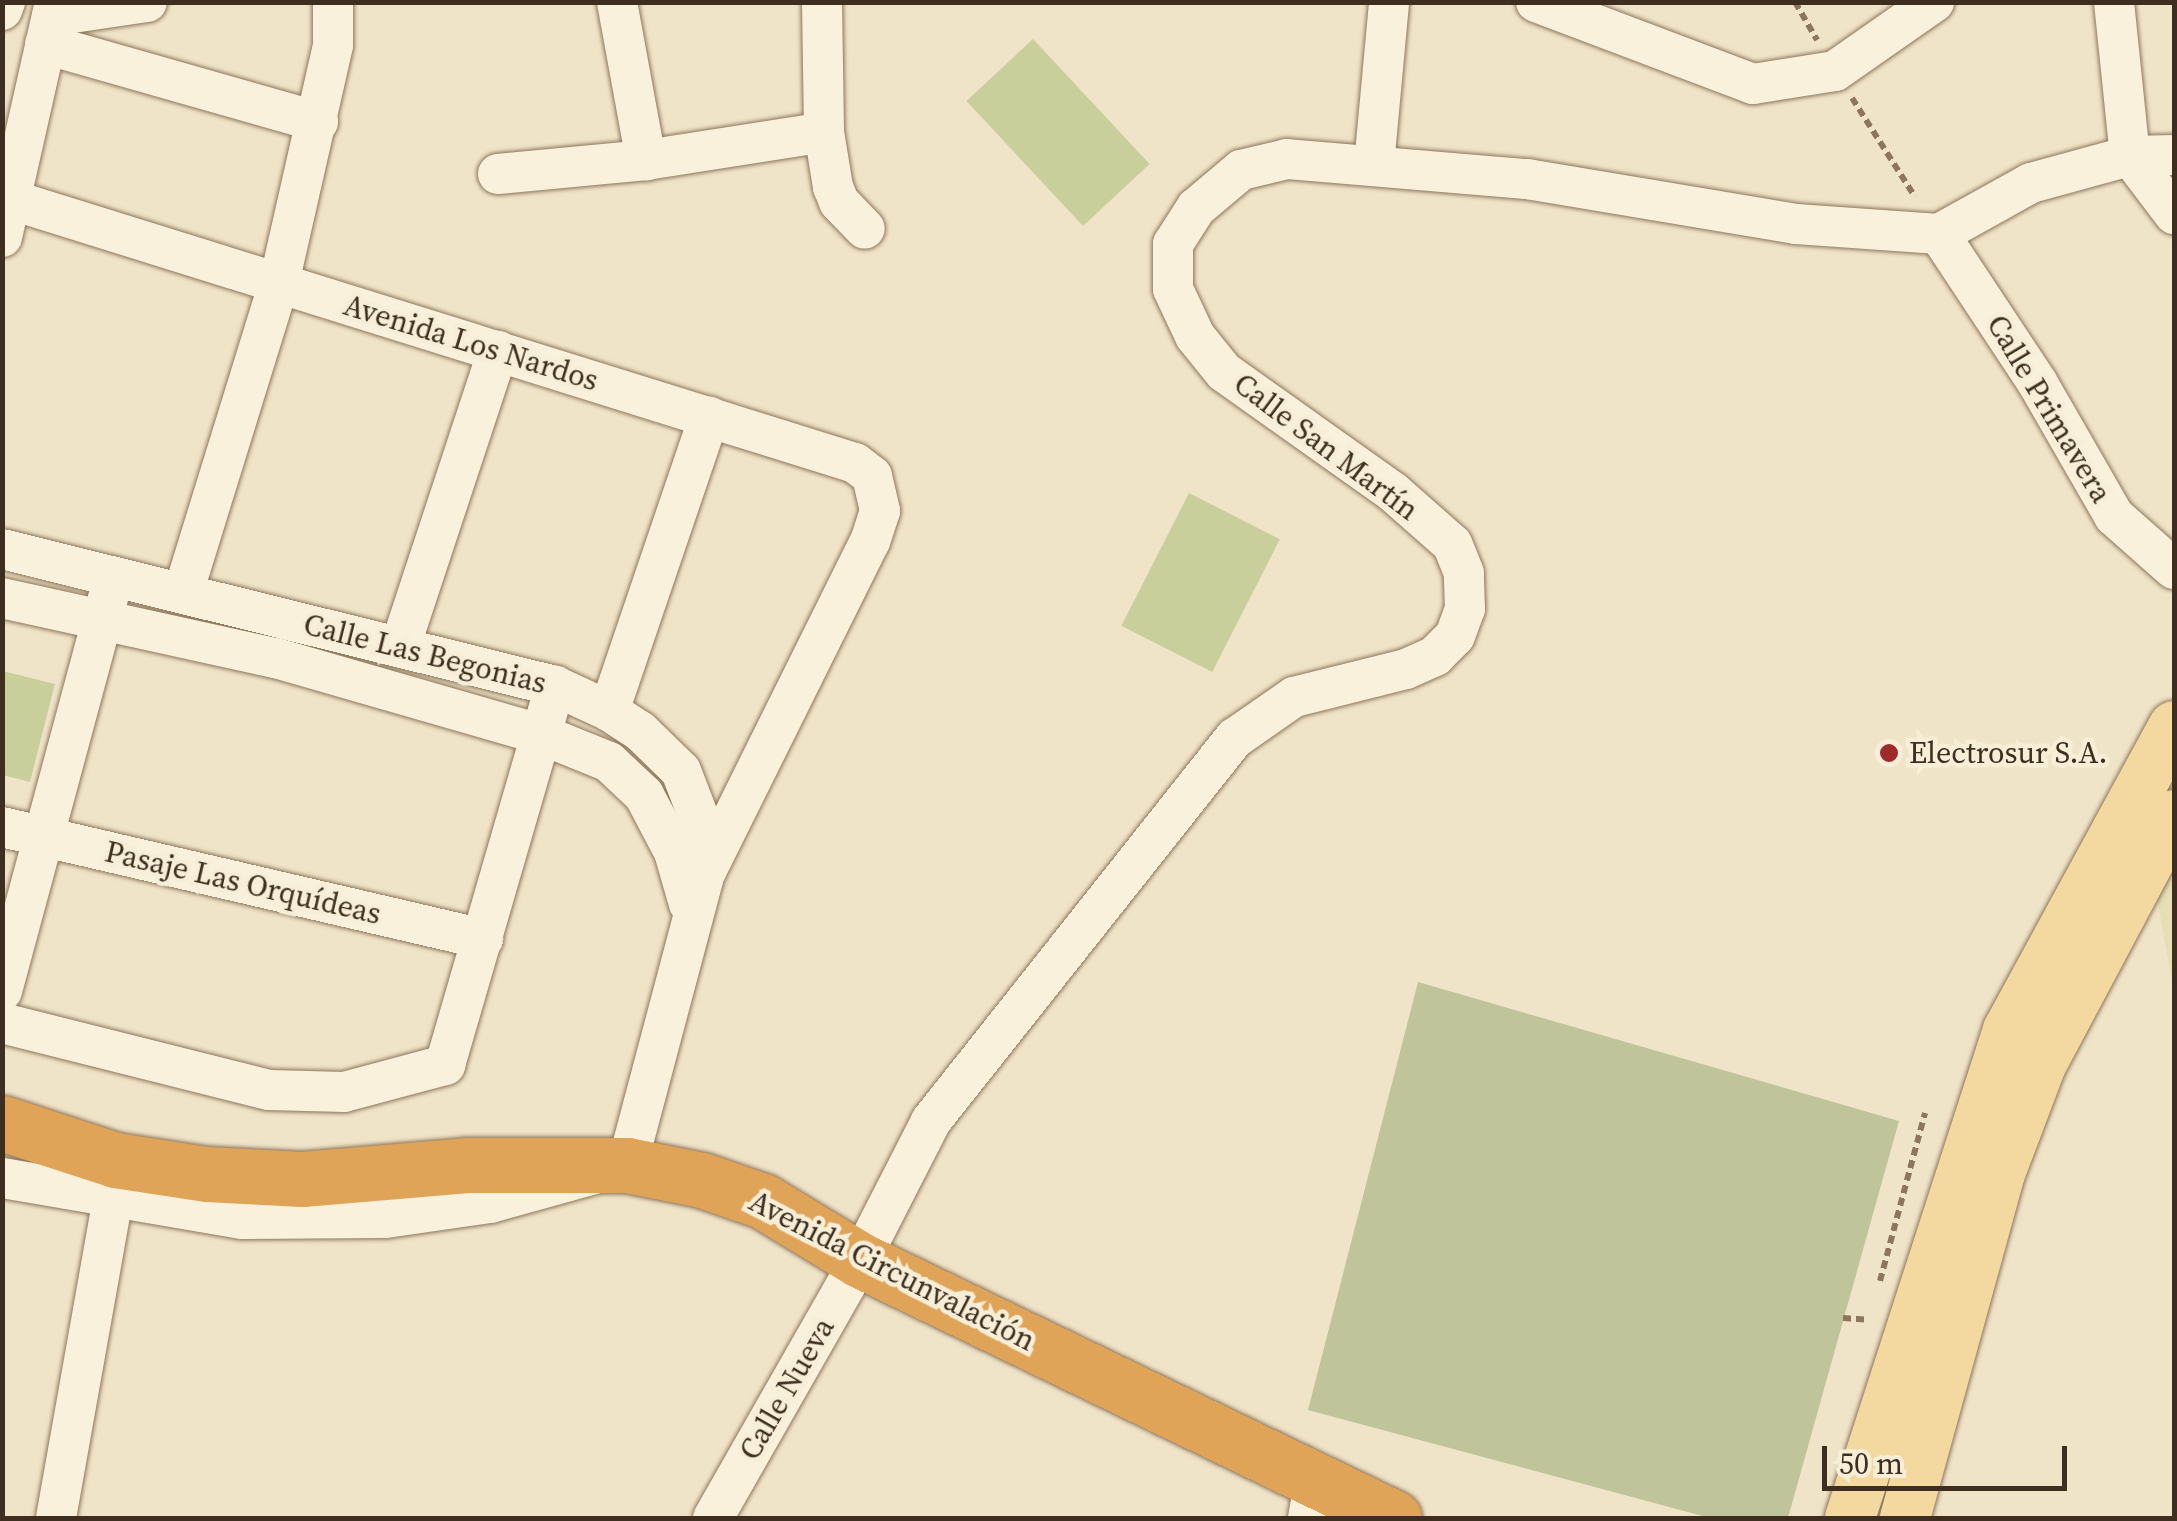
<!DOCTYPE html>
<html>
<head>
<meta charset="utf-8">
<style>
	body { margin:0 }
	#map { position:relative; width:2177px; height:1521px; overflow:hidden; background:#f0e4c8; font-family:"Source Serif 4",serif }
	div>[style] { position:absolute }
	.farmland>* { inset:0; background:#e6deb5 }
	.green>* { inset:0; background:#c9cf9b; transform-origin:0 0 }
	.cemetery>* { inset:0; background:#bfc49a }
	.path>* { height:6px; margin-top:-3px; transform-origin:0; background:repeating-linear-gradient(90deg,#8d765c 0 8px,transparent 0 13px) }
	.roads { filter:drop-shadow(0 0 2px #8d765c) drop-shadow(0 0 2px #8d765c) }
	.minor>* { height:40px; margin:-20px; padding:0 20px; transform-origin:20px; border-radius:20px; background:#faf1dc }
	.major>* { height:50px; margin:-25px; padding:0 25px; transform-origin:25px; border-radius:25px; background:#f3d9a0 }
	.highway>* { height:55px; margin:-27.5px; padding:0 27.5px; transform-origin:27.5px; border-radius:27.5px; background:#e0a458 }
	.dots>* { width:28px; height:28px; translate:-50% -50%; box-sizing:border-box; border:5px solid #f7eed8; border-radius:50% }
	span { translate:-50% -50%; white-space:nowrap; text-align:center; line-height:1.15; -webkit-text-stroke:9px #f7eed8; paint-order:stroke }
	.street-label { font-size:30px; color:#3d2e20 }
	.poi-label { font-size:30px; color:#3d2e20 }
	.left { translate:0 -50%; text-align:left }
	.frame { position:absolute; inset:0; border:5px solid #3d2e20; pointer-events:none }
	.scale { position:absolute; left:1822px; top:1446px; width:245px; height:45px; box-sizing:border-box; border:5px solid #3d2e20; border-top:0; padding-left:12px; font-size:30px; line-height:35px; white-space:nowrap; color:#3d2e20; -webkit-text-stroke:8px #f7eed8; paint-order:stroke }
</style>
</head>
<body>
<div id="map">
	<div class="farmland">
		<div style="clip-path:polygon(2174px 851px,2174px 991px,2155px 888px)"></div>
	</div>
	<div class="green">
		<div style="left:1033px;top:39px;width:171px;height:91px;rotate:47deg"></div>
		<div style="left:1189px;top:493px;width:102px;height:149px;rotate:27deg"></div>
		<div style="clip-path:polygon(3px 671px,55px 684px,30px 782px,3px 775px)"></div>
	</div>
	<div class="cemetery">
		<div style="clip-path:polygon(1418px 982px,1899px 1121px,1788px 1518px,1710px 1518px,1308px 1410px)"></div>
	</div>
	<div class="path">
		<div style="left:1795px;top:2px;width:44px;rotate:59.9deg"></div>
		<div style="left:1852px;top:98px;width:117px;rotate:57.5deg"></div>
		<div style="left:1880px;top:1281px;width:174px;rotate:-75deg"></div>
		<div style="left:1843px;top:1318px;width:26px;rotate:4deg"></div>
	</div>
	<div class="roads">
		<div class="minor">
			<div style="left:617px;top:2px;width:161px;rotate:79.6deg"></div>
			<div style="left:822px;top:2px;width:130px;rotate:89.1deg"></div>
			<div style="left:824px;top:132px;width:56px;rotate:80.7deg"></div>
			<div style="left:833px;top:187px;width:16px;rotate:68deg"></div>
			<div style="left:839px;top:202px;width:37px;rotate:46deg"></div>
			<div style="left:1536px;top:2px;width:232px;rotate:20.7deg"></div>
			<div style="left:1753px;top:84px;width:83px;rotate:-9deg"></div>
			<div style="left:1835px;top:71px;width:121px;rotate:-34.9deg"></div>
			<div style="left:2114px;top:2px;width:155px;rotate:84.1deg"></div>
			<div style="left:2130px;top:156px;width:73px;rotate:52.8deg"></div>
			<div style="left:2px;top:10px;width:9px;rotate:-69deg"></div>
			<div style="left:52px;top:16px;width:96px;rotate:-8.4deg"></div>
			<div style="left:45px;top:44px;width:284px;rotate:15.9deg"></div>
			<div style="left:1374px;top:165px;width:164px;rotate:-84.7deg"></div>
			<div style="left:498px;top:174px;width:149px;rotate:-5.4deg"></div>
			<div style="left:646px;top:160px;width:180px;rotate:-8.9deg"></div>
			<div style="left:2px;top:193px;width:12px;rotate:35deg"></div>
			<div style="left:12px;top:200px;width:883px;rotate:17.33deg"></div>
			<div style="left:855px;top:463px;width:21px;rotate:37deg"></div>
			<div style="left:872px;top:476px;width:36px;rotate:77deg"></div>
			<div style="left:880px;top:511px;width:32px;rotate:108deg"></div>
			<div style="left:870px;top:541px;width:372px;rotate:116.4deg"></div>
			<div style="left:1939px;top:234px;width:178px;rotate:56.5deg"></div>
			<div style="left:2037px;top:382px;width:155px;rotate:60.1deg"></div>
			<div style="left:2114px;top:516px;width:80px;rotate:41.5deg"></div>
			<div style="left:2px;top:237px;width:241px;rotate:-77.3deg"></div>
			<div style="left:2px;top:549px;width:570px;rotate:13.91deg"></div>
			<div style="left:555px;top:686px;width:60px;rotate:24.8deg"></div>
			<div style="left:609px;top:711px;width:37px;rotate:33deg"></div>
			<div style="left:640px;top:731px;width:57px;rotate:44.3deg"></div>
			<div style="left:681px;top:771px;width:56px;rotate:69deg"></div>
			<div style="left:701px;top:823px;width:57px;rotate:88deg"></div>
			<div style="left:703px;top:880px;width:295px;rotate:104.9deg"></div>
			<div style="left:627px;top:1165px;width:142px;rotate:164.5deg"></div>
			<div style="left:490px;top:1203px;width:107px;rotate:171.9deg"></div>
			<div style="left:384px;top:1218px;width:142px;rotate:179.6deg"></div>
			<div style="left:242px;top:1219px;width:243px;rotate:-170.3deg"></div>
			<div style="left:183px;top:593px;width:325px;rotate:-72.8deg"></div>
			<div style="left:279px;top:283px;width:244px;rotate:-77.2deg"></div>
			<div style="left:333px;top:45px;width:43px;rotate:-90deg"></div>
			<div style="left:2px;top:598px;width:280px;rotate:12.4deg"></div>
			<div style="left:276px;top:658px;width:275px;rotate:16.1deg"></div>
			<div style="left:540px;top:734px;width:74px;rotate:22.1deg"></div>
			<div style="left:609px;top:762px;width:48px;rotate:43.3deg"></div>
			<div style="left:644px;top:795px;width:64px;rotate:62.2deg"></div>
			<div style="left:674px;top:852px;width:54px;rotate:73.9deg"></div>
			<div style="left:400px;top:647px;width:312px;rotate:-71.7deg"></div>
			<div style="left:609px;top:711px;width:311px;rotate:-71.2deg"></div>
			<div style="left:2px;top:827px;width:494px;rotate:13.1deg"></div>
			<div style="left:2px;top:991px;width:411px;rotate:-74.9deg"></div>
			<div style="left:2px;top:1023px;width:275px;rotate:14.1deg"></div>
			<div style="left:269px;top:1090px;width:75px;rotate:1.5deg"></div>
			<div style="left:344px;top:1092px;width:105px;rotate:-15deg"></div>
			<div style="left:445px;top:1065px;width:395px;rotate:-73.8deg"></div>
			<div style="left:56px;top:1518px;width:326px;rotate:-79.9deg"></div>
			<div style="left:713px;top:1518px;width:297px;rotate:-60.3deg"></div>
			<div style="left:860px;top:1260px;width:156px;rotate:-62.9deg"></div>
			<div style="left:931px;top:1121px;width:489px;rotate:-51.6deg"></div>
			<div style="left:1235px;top:738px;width:72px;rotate:-34.8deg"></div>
			<div style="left:1294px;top:697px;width:115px;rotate:-14deg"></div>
			<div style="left:1406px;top:669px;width:32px;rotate:-24deg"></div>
			<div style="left:1435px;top:656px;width:28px;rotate:-45deg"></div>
			<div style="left:1455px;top:636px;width:29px;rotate:-70deg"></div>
			<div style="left:1465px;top:609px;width:36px;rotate:-92deg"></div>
			<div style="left:1464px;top:573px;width:31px;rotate:-112deg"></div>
			<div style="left:1452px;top:544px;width:79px;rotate:-138.6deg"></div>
			<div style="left:1393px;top:492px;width:207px;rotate:-144.6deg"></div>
			<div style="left:1224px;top:372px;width:46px;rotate:-128.9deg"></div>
			<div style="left:1195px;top:336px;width:52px;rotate:-115.1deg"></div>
			<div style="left:1173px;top:289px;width:45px;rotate:-90deg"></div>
			<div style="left:1173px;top:244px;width:43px;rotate:-57.4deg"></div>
			<div style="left:1196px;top:208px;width:59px;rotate:-40.2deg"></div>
			<div style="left:1241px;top:170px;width:47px;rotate:-13.4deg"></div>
			<div style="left:1287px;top:159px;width:241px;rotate:4.8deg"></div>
			<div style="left:1527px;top:179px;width:273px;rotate:9.5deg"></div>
			<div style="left:1796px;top:224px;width:143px;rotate:4deg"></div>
			<div style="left:1939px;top:234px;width:105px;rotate:-29deg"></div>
			<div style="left:2031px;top:183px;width:103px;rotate:-15.3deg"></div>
			<div style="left:2130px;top:156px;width:44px;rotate:-1.3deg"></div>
			<div style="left:1308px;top:1518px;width:40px;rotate:-80deg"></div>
		</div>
		<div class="major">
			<div style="left:1850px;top:1518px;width:513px;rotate:-72.06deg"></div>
			<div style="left:2008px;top:1030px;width:346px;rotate:-61.4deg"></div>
			<div style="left:1905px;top:1518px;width:355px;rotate:-74.6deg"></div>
			<div style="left:1999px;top:1176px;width:119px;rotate:-69.3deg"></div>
			<div style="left:2041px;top:1065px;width:283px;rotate:-62deg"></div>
		</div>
		<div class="highway">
			<div style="left:2px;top:1123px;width:119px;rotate:18.1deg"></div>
			<div style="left:115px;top:1160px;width:93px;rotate:8.7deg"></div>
			<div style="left:207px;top:1174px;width:95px;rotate:3deg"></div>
			<div style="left:302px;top:1179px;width:166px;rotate:-4.8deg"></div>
			<div style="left:467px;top:1165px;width:160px"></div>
			<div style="left:627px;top:1165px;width:76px;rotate:11.3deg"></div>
			<div style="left:702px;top:1180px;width:65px;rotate:19deg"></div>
			<div style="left:763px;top:1201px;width:114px;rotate:31.3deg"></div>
			<div style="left:860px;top:1260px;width:593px;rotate:25.79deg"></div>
		</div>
	</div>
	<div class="dots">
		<div style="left:1889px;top:753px;background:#9e2a2b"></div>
	</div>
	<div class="street-label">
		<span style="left:471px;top:343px;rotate:17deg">Avenida Los Nardos</span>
		<span style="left:2049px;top:409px;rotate:59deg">Calle Primavera</span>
		<span style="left:1326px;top:447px;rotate:37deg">Calle San Martín</span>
		<span style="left:425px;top:654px;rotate:14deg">Calle Las Begonias</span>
		<span style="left:243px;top:883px;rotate:13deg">Pasaje Las Orquídeas</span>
		<span style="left:892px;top:1271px;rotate:27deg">Avenida Circunvalación</span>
		<span style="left:787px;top:1389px;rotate:-60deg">Calle Nueva</span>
	</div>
	<div class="poi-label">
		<span class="left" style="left:1909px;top:753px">Electrosur S.A.</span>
	</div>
	<div class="frame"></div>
	<div class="scale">50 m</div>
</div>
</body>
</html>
